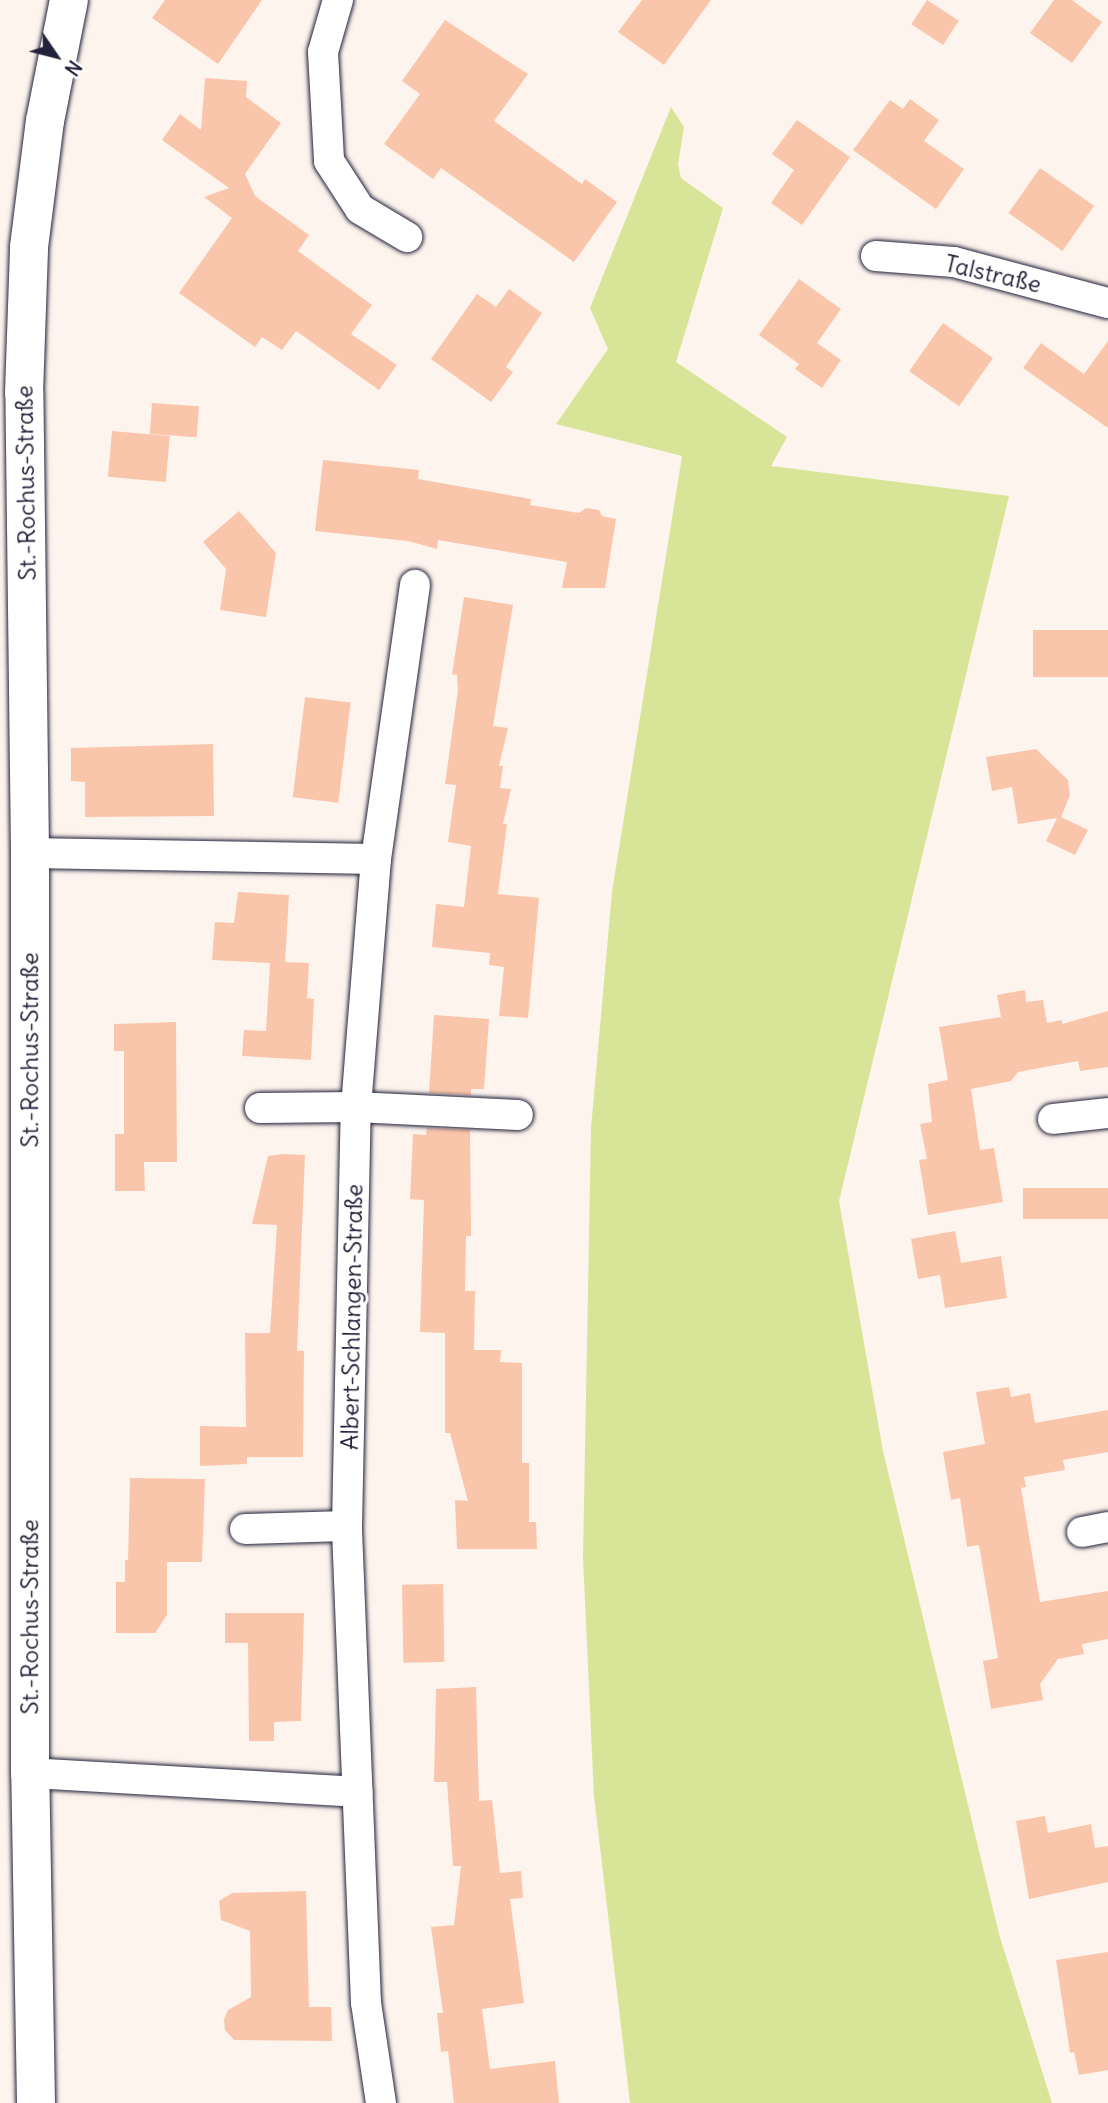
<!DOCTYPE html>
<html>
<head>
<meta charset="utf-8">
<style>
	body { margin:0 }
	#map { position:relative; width:1108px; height:2103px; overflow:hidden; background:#fef4ee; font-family:Delius,sans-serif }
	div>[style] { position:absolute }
	.green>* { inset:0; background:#d8e598 }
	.building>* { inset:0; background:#fac6ab; transform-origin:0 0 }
	.roads { filter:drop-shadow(0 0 2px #22223b) drop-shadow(0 0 2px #22223b) }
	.street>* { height:30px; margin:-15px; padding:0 15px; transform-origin:15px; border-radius:15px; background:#fff }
	.secondary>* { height:38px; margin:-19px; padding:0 19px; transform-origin:19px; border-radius:19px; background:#fff }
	span { translate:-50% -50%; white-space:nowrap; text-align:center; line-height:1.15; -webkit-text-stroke:6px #fff; paint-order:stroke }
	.street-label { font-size:24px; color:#22223b }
	.north { position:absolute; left:21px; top:21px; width:70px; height:70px; -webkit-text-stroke:5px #fff; paint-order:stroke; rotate:125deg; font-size:19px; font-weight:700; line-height:28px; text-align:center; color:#22223b }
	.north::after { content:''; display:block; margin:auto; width:24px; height:32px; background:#22223b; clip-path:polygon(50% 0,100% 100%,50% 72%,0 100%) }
</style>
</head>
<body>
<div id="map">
	<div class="green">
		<div style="clip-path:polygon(671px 107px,684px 127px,678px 164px,681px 178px,723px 208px,676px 362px,787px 437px,771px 466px,1009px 496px,839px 1201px,883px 1451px,999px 1934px,1052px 2103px,630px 2103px,594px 1796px,583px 1558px,591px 1128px,612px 892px,682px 456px,556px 424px,608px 349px,590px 308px)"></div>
	</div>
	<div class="building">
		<div style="clip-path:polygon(165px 0,262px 0,218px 64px,152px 18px)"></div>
		<div style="clip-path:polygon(642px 0,711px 0,664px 65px,618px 32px)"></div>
		<div style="left:927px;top:0;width:38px;height:29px;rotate:33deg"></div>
		<div style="clip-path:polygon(1054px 0,1072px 0,1102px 22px,1072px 63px,1030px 33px)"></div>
		<div style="clip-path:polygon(445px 20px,528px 74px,494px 121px,582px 184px,585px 179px,617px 202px,574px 262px,441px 168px,433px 179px,384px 144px,420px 94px,402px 81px)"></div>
		<div style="clip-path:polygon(205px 78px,247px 81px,246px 97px,281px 123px,245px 174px,255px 196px,309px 235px,298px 251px,372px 305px,351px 334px,397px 365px,379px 390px,296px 331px,282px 350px,262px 337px,255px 347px,179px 293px,232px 218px,204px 197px,229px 188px,162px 140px,180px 114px,201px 130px)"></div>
		<div style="clip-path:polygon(910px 99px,939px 120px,924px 141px,964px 169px,936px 209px,853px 150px,890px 100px,903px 109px)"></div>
		<div style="clip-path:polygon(797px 120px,850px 157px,802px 225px,771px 203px,794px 170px,772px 154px)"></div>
		<div style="left:1040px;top:168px;width:66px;height:55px;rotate:35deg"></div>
		<div style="clip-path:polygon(799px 279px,841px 309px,817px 343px,841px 360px,822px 388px,795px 369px,799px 364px,759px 335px)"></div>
		<div style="clip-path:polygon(509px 289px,542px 313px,506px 367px,513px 372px,491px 402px,431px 359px,477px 294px,496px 307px)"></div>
		<div style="left:943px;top:323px;width:61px;height:59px;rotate:35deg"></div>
		<div style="clip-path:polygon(1108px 341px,1108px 428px,1023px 368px,1041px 343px,1084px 374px)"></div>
		<div style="left:152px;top:403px;width:47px;height:31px;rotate:4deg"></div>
		<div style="left:112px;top:431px;width:58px;height:46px;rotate:5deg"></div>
		<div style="clip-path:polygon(323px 460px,419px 470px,418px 479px,531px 499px,530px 505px,579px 513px,586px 508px,599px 510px,602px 516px,616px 519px,605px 588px,562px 588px,567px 562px,438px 540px,437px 549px,408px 541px,315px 531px)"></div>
		<div style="clip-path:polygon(239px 511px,276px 553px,266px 617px,220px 610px,226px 569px,203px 542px)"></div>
		<div style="clip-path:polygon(464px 597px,513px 605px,493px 726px,508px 728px,499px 766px,503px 766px,500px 788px,511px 789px,503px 824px,507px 824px,498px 894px,539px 898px,528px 1018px,499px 1016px,504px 967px,489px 965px,490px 953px,432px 947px,436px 904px,464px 907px,471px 846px,448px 842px,456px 785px,445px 784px,458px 690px,457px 675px,452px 674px)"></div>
		<div style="left:1108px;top:630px;width:47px;height:75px;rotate:90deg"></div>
		<div style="left:305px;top:697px;width:46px;height:101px;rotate:7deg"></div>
		<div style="clip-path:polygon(213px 744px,214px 816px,85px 817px,85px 782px,71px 781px,71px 748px)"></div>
		<div style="clip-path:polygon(1036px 749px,1068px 780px,1070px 795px,1061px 817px,1088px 830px,1075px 855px,1046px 841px,1057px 818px,1018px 824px,1012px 787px,992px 791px,986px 757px)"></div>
		<div style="clip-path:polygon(238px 892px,289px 895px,285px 962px,309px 963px,307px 998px,314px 999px,311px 1060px,242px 1056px,244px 1030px,266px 1031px,270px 963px,212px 960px,215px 922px,234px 923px)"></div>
		<div style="clip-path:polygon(1025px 990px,1026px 1002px,1043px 1000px,1047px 1023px,1062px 1020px,1062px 1024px,1108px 1011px,1108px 1067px,1080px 1071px,1078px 1061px,1018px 1072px,1011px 1081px,971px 1089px,980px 1150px,994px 1148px,1003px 1202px,928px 1215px,919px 1160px,927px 1159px,920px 1124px,932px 1122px,928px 1084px,948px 1080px,939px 1027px,1001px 1017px,997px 995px)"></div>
		<div style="clip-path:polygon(434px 1015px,489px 1019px,484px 1089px,471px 1089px,471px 1095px,429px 1093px)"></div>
		<div style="clip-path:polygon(176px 1022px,177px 1162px,144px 1162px,145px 1191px,115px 1191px,115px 1134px,124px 1134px,124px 1051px,114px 1051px,114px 1024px)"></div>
		<div style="clip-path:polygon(427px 1128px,470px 1130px,471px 1236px,466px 1236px,465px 1291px,475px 1291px,474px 1350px,501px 1350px,500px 1362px,522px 1363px,522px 1463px,529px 1463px,529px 1522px,536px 1522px,537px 1549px,457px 1549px,455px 1500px,468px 1501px,450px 1433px,445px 1433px,445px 1333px,420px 1332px,424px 1200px,410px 1199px,413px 1134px,426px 1135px)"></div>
		<div style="clip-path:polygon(283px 1154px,305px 1155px,297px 1351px,304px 1351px,303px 1457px,247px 1457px,247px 1464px,200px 1466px,200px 1426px,246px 1427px,245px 1333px,270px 1333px,277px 1225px,252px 1224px,268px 1156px)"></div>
		<div style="left:1108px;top:1188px;width:31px;height:85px;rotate:90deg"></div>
		<div style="clip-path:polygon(955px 1231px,961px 1263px,1001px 1256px,1007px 1298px,945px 1308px,940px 1275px,918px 1279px,911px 1239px)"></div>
		<div style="clip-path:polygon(1009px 1387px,1011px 1397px,1030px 1393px,1035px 1423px,1108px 1410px,1108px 1452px,1063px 1460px,1065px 1470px,1024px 1477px,1026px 1487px,1021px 1488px,1040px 1602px,1108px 1591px,1108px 1639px,1082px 1644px,1084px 1654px,1058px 1659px,1040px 1684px,1043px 1700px,991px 1709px,983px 1661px,998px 1658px,979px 1545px,967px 1547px,960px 1498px,951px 1500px,943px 1452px,985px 1444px,976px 1392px)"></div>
		<div style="clip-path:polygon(130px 1478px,205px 1479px,202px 1562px,167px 1562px,167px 1615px,155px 1633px,116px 1633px,116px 1582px,125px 1582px,125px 1560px,128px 1560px)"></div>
		<div style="left:443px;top:1584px;width:78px;height:41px;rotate:89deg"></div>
		<div style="clip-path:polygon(225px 1613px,304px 1613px,301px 1721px,274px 1722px,274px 1741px,249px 1741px,248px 1643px,225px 1643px)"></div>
		<div style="clip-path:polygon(476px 1687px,479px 1801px,492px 1800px,500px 1873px,521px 1871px,523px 1898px,510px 1899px,524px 2003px,482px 2009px,490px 2069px,555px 2061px,559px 2103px,454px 2103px,448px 2051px,441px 2052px,437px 2013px,443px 2013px,431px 1927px,454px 1925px,461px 1866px,453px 1866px,447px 1782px,434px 1782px,436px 1689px)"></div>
		<div style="clip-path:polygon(1045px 1816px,1048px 1833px,1091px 1824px,1095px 1848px,1108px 1846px,1108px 1882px,1029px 1899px,1016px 1821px)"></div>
		<div style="clip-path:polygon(306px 1891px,309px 2007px,331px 2007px,332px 2041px,234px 2040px,225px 2030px,224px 2019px,228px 2010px,251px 1997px,250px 1931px,221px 1920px,219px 1901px,232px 1893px)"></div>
		<div style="clip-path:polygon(1108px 1952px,1108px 2070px,1079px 2075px,1074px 2052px,1070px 2053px,1056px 1960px)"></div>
	</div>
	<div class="roads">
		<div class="street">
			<div style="left:338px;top:0;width:54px;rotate:106.1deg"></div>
			<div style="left:323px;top:52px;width:109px;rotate:86.8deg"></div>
			<div style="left:329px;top:161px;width:57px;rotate:57.1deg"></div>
			<div style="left:360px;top:209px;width:55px;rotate:30.8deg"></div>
			<div style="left:876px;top:256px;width:78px;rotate:4.4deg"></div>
			<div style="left:954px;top:262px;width:159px;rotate:14.9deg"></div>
			<div style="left:30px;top:853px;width:346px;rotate:1deg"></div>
			<div style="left:260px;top:1108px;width:96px;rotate:-0.6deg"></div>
			<div style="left:356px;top:1107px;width:162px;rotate:2.8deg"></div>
			<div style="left:1053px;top:1119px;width:55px;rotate:-6.2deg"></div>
			<div style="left:245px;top:1529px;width:102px;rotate:-1.7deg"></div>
			<div style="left:1082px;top:1532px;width:26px;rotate:-11deg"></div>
			<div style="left:30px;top:1773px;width:328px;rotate:3.3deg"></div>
			<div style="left:381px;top:2103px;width:101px;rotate:-98.5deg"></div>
			<div style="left:366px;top:2003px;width:477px;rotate:-92.3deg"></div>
			<div style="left:347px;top:1526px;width:419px;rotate:-88.8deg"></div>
			<div style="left:356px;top:1107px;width:249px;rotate:-85.4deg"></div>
			<div style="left:376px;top:859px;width:277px;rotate:-81.9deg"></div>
		</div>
		<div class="secondary">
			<div style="left:36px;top:2103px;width:330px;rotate:-91deg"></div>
			<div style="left:30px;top:1773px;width:920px;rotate:-90deg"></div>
			<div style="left:30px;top:853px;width:460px;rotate:-90.7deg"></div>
			<div style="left:24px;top:393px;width:146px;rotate:-88deg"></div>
			<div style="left:29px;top:247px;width:127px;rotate:-82.8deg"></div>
			<div style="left:45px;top:121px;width:123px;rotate:-78.8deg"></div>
		</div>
	</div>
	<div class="street-label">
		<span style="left:993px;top:274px;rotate:13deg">Talstraße</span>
		<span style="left:26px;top:483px;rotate:-91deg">St.-Rochus-Straße</span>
		<span style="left:30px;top:1050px;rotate:-90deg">St.-Rochus-Straße</span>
		<span style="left:352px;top:1317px;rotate:-89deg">Albert-Schlangen-Straße</span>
		<span style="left:30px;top:1617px;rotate:-90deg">St.-Rochus-Straße</span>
	</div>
	<div class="north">N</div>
</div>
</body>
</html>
